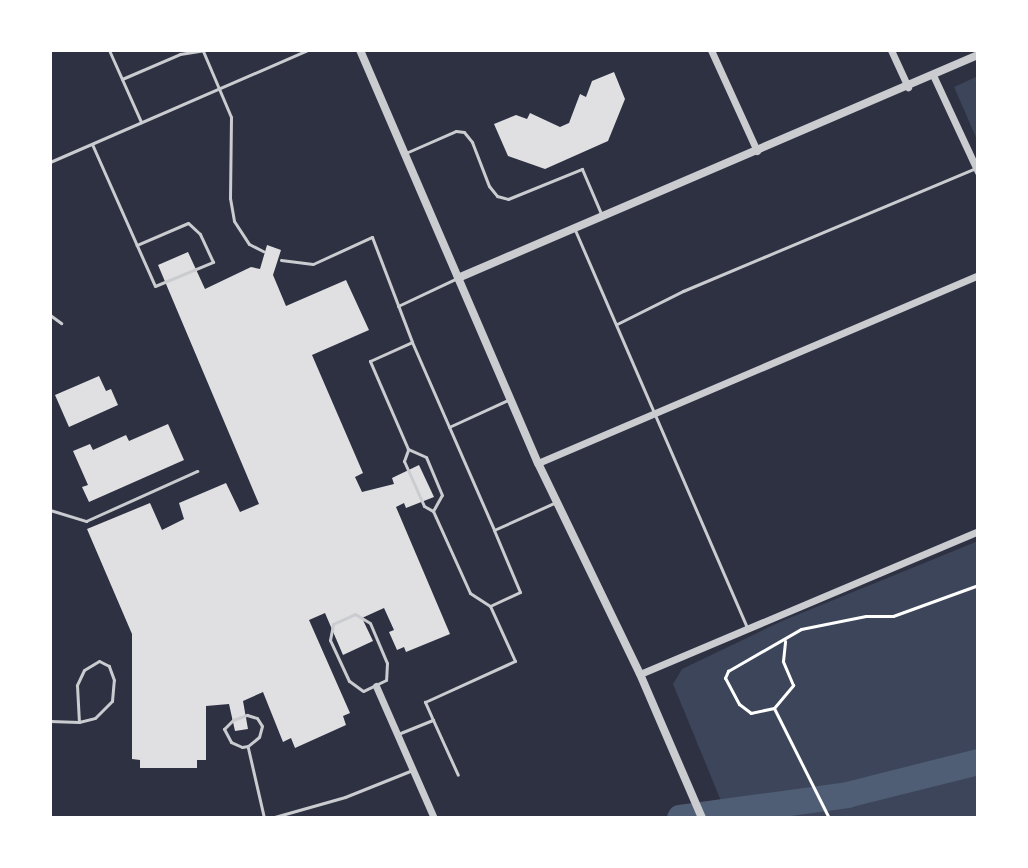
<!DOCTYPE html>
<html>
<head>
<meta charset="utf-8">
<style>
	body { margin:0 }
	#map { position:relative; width:1028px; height:868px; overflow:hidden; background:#2d3142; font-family:Ubuntu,sans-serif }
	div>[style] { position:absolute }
	.green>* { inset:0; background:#3c4559 }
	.river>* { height:26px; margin:-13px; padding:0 13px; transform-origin:13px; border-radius:13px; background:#4f5d75 }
	.building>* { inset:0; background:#e0e0e3 }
	.path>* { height:3px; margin:-1.5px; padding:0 1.5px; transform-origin:1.5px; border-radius:1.5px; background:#fff }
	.service>* { height:3px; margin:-1.5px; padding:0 1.5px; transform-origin:1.5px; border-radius:1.5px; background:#caccd0 }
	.minor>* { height:7px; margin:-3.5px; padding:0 3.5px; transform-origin:3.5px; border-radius:3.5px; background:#caccd0 }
	.tertiary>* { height:8px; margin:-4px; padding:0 4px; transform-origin:4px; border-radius:4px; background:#caccd0 }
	span { translate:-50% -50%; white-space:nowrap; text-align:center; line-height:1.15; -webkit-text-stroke:8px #fff; paint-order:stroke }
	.frame { position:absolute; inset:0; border:52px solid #fff; pointer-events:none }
</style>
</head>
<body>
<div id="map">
	<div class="green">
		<div style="clip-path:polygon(978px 76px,978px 142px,954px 87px)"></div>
		<div style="clip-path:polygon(978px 541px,978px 818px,728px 818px,673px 684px,682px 669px,782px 621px)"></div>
	</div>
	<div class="river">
		<div style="left:680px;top:818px;width:169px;rotate:-7.8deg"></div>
		<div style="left:847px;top:795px;width:135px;rotate:-14.1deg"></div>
	</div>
	<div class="building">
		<div style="clip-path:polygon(614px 72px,625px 99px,608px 141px,545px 169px,508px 156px,494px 124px,516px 115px,527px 119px,530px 113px,560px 127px,569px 123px,580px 94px,586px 97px,592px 81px)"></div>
		<div style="clip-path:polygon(267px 245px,281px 250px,273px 275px,286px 306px,346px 280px,369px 330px,312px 355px,363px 473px,355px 477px,362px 492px,394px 484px,392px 478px,419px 465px,434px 497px,406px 508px,404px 503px,396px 507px,450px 634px,406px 652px,404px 647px,397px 650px,389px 632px,394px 630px,384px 608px,362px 618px,373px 641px,343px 655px,325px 613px,309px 620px,350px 713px,343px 716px,346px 725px,295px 748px,291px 738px,283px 742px,263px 692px,243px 701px,248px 729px,235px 731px,229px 704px,206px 706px,206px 760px,197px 760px,197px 768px,140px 768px,140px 760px,132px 759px,132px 634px,87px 529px,150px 503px,162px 530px,184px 519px,179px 503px,226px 483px,240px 512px,259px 504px,158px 265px,188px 252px,205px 289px,251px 267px,260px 269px)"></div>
		<div style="clip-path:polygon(99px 376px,106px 391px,111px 389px,118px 405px,69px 427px,55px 395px)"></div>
		<div style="clip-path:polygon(168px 424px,184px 460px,89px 502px,82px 487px,88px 485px,73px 451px,90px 444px,93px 450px,126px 435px,129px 441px)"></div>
	</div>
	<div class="path">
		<div style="left:774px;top:708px;width:30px;rotate:-50deg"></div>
		<div style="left:793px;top:685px;width:26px;rotate:-113deg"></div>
		<div style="left:783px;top:661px;width:20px;rotate:-84deg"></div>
		<div style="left:829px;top:818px;width:123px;rotate:-116.6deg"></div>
		<div style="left:774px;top:708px;width:24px;rotate:168deg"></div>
		<div style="left:751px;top:713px;width:15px;rotate:-143deg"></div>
		<div style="left:739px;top:704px;width:30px;rotate:-118deg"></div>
		<div style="left:725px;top:678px;width:8px;rotate:-67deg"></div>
		<div style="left:728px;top:671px;width:84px;rotate:-29.9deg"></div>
		<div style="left:801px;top:629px;width:66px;rotate:-11.3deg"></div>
		<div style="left:866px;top:616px;width:27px"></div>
		<div style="left:893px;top:616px;width:90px;rotate:-20deg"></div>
	</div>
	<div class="service">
		<div style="left:109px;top:50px;width:79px;rotate:66deg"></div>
		<div style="left:203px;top:51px;width:72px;rotate:67deg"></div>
		<div style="left:231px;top:117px;width:81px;rotate:90.7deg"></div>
		<div style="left:230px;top:198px;width:23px;rotate:80deg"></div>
		<div style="left:234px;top:221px;width:27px;rotate:57deg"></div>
		<div style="left:249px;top:244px;width:16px;rotate:27deg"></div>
		<div style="left:122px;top:79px;width:63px;rotate:-23.3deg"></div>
		<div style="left:180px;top:54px;width:24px;rotate:-9deg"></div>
		<div style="left:92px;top:144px;width:155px;rotate:66.1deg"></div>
		<div style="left:155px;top:286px;width:63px;rotate:-22.5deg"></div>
		<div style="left:213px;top:262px;width:31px;rotate:-115deg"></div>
		<div style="left:200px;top:234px;width:16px;rotate:-137deg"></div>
		<div style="left:188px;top:223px;width:56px;rotate:156.7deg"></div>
		<div style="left:408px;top:152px;width:52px;rotate:-23.6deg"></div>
		<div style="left:456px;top:131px;width:8px;rotate:7deg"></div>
		<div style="left:464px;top:132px;width:13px;rotate:51deg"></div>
		<div style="left:472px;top:142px;width:47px;rotate:68.9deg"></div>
		<div style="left:489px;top:186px;width:13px;rotate:51deg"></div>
		<div style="left:497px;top:196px;width:11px;rotate:15deg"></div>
		<div style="left:508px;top:199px;width:80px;rotate:-22.1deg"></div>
		<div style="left:582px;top:169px;width:51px;rotate:66.9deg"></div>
		<div style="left:50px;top:162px;width:280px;rotate:-23.5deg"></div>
		<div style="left:575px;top:230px;width:433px;rotate:66.6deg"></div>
		<div style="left:281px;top:260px;width:32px;rotate:7deg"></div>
		<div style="left:313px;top:264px;width:65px;rotate:-24.6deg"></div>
		<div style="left:372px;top:237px;width:112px;rotate:69.1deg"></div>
		<div style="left:412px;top:342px;width:205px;rotate:66.4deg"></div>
		<div style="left:494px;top:530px;width:66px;rotate:-24.2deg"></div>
		<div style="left:398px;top:306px;width:63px;rotate:-25.3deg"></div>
		<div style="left:50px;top:315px;width:14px;rotate:36deg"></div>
		<div style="left:617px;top:324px;width:74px;rotate:-26.6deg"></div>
		<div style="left:683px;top:291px;width:318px;rotate:-22.8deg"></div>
		<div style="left:449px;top:427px;width:65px;rotate:-24.6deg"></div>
		<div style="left:408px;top:450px;width:12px;rotate:110deg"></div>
		<div style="left:404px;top:461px;width:49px;rotate:66deg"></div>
		<div style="left:424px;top:506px;width:10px;rotate:29deg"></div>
		<div style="left:50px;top:510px;width:38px;rotate:17deg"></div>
		<div style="left:86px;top:521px;width:122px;rotate:-24.2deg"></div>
		<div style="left:490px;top:606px;width:33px;rotate:-25deg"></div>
		<div style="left:520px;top:592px;width:67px;rotate:-112.8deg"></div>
		<div style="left:355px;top:614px;width:17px;rotate:31deg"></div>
		<div style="left:370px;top:623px;width:43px;rotate:67deg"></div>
		<div style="left:387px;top:663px;width:17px;rotate:93deg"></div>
		<div style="left:386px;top:680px;width:25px;rotate:154deg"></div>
		<div style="left:363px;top:691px;width:17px;rotate:-144deg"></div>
		<div style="left:349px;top:681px;width:45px;rotate:-114.9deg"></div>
		<div style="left:330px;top:640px;width:16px;rotate:-79deg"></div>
		<div style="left:333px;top:624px;width:24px;rotate:-24deg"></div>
		<div style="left:247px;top:715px;width:10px;rotate:17deg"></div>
		<div style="left:257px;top:718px;width:9px;rotate:58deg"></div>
		<div style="left:262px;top:726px;width:11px;rotate:105deg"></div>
		<div style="left:259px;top:737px;width:14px;rotate:141deg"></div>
		<div style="left:248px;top:746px;width:6px;rotate:171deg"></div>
		<div style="left:242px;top:747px;width:12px;rotate:-156deg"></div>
		<div style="left:231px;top:742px;width:15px;rotate:-118deg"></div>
		<div style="left:224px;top:729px;width:13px;rotate:-45deg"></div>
		<div style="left:233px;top:720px;width:15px;rotate:-20deg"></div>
		<div style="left:433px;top:720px;width:60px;rotate:65.6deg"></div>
		<div style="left:50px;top:721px;width:29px;rotate:2deg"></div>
		<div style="left:79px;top:722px;width:16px;rotate:-14deg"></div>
		<div style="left:95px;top:718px;width:24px;rotate:-45deg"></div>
		<div style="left:112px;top:701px;width:21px;rotate:-85deg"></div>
		<div style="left:114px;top:680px;width:15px;rotate:-110deg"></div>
		<div style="left:109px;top:666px;width:11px;rotate:-153deg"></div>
		<div style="left:99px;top:661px;width:17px;rotate:149deg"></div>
		<div style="left:84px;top:670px;width:17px;rotate:115deg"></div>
		<div style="left:77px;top:685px;width:37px;rotate:87deg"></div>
		<div style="left:398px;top:734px;width:38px;rotate:-22deg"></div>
		<div style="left:433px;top:720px;width:20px;rotate:-114deg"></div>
		<div style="left:425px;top:702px;width:99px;rotate:-24.5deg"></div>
		<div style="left:515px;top:661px;width:60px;rotate:-114.4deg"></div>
		<div style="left:490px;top:606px;width:24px;rotate:-147deg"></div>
		<div style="left:470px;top:593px;width:90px;rotate:-114.3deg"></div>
		<div style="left:433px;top:511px;width:18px;rotate:-61deg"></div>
		<div style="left:442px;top:495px;width:41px;rotate:-112.8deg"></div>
		<div style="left:426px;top:457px;width:20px;rotate:-156deg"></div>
		<div style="left:408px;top:449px;width:96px;rotate:-113.4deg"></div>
		<div style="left:370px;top:361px;width:46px;rotate:-24.3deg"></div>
		<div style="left:248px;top:748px;width:72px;rotate:77.1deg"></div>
		<div style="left:50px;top:818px;width:2px"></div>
		<div style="left:271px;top:818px;width:77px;rotate:-15.8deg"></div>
		<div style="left:345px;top:797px;width:70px;rotate:-21.8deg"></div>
	</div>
	<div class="minor">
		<div style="left:711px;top:50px;width:111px;rotate:65.5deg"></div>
		<div style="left:891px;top:50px;width:41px;rotate:65.3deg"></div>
		<div style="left:933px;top:75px;width:107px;rotate:65.1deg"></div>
		<div style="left:538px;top:463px;width:478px;rotate:-23.1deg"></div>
		<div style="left:640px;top:674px;width:367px;rotate:-22.9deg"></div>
		<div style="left:376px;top:686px;width:144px;rotate:66.3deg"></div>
	</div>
	<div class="tertiary">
		<div style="left:360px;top:50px;width:450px;rotate:66.7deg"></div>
		<div style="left:538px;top:463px;width:234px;rotate:64.2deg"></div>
		<div style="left:640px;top:674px;width:157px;rotate:66.7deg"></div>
		<div style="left:458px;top:278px;width:566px;rotate:-23.21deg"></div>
	</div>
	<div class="frame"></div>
</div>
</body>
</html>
